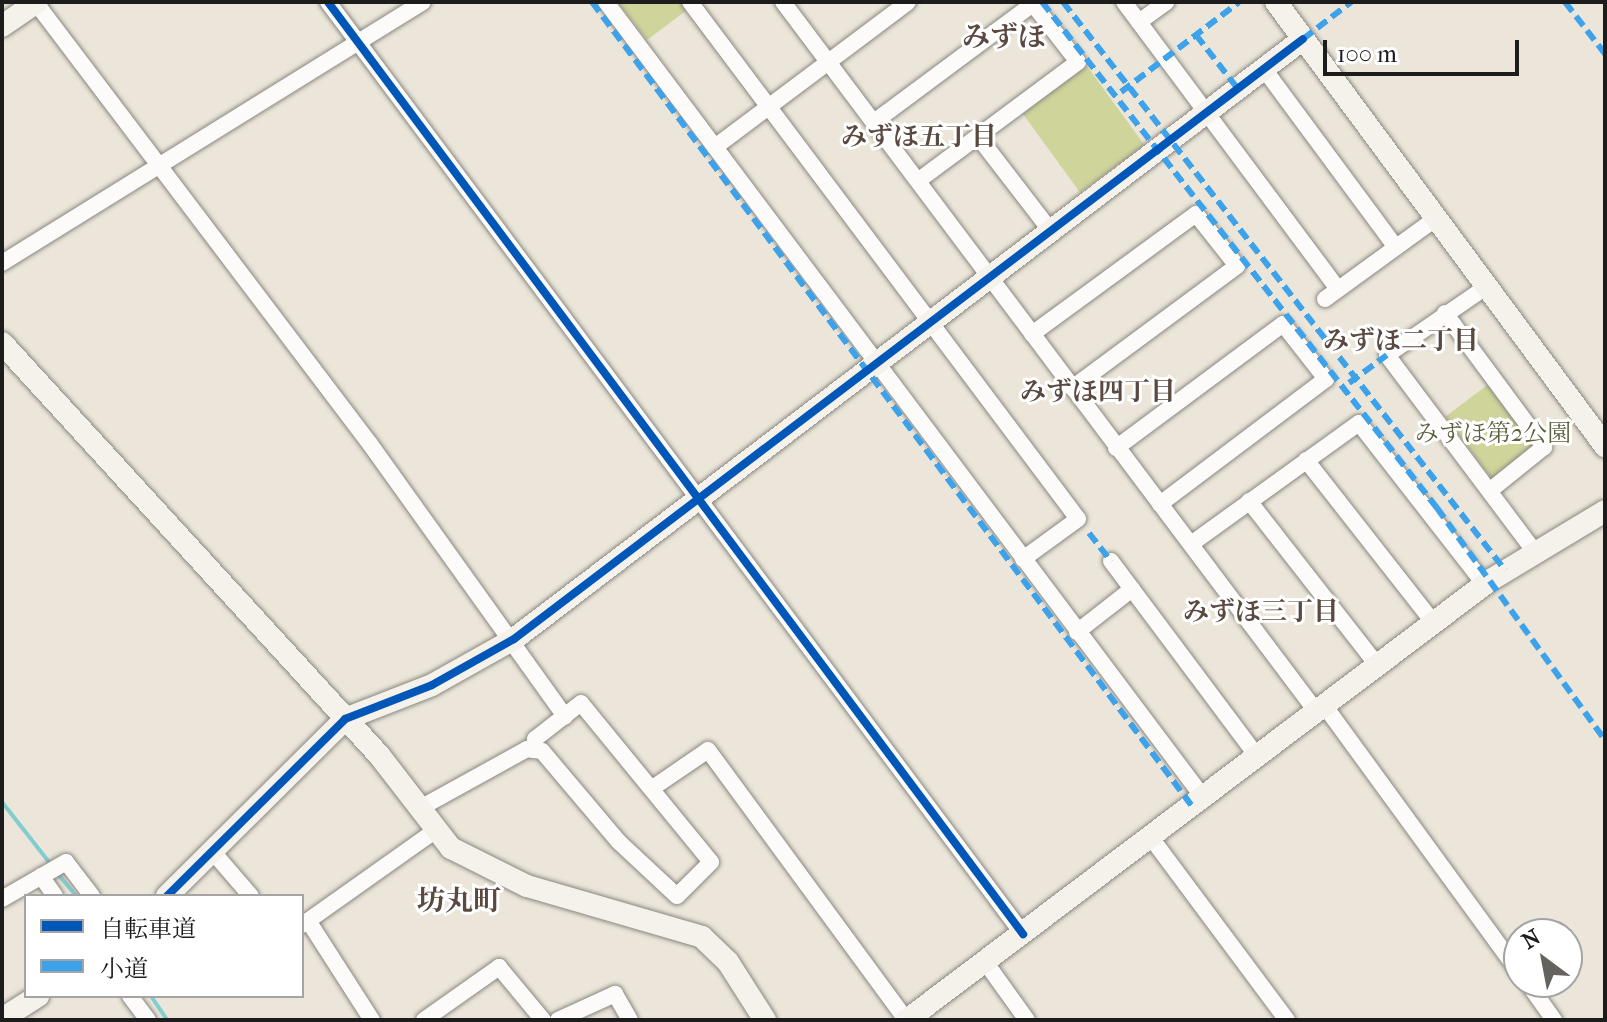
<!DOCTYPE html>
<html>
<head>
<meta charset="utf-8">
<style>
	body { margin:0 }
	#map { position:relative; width:1607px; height:1022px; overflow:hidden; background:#ebe6d9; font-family:"IM FELL French Canon","Noto Serif JP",serif }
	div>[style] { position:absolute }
	.green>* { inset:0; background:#cfd49b; transform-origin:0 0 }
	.stream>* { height:4px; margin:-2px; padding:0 2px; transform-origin:2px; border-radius:2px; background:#82cdd0 }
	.roads { filter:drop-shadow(0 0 2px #8a8781) drop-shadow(0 0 2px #8a8781) }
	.street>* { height:16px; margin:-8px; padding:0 8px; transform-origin:8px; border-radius:8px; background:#fcfbf9 }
	.secondary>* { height:22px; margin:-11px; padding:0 11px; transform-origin:11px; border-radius:11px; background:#f5f1eb }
	.quiet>* { height:6px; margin-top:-3px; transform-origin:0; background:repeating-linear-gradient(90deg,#3da2ea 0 12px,transparent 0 18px) }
	.cycleway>* { height:8px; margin:-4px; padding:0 4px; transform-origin:4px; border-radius:4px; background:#0057b8 }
	span { translate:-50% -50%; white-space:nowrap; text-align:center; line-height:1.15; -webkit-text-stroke:6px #fff; paint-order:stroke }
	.park-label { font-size:24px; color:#5a603b }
	.neighbourhood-label { font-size:26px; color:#5a4940; font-weight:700 }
	.quarter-label { font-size:28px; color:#5a4940; font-weight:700 }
	.frame { position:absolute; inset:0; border:4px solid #1c1c1c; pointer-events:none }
	.legend { position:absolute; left:24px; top:894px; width:280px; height:104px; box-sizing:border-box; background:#fff; border:2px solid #a4a4a4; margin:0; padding:10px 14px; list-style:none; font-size:24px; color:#1c1c1c }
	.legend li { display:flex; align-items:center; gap:16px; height:40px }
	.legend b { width:40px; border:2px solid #a4a4a4 }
	.north { position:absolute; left:1503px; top:918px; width:80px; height:80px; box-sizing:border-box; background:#fff; border:2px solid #a4a4a4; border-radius:50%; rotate:328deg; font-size:22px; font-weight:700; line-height:32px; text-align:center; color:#1c1c1c }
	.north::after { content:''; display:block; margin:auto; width:28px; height:36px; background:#64635e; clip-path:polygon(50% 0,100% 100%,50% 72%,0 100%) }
	.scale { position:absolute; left:1323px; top:40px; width:196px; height:36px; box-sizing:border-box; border:4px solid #1c1c1c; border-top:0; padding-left:10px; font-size:24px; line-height:28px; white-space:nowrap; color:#1c1c1c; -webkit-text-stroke:6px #fff; paint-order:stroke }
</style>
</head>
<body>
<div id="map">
	<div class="green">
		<div style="clip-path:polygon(618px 2px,681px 2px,687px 10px,647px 40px)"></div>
		<div style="left:1087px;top:66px;width:98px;height:80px;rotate:54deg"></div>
		<div style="left:1490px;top:383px;width:77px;height:56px;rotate:53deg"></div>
	</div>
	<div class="stream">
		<div style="left:2px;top:802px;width:81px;rotate:52deg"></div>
		<div style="left:57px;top:873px;width:30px;rotate:50deg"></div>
		<div style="left:151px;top:996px;width:29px;rotate:56deg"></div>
	</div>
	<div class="roads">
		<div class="street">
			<div style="left:328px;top:2px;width:1163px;rotate:53.29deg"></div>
			<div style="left:606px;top:2px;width:994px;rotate:53.1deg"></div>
			<div style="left:690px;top:2px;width:646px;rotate:53.11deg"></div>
			<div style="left:1078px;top:519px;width:68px;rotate:144deg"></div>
			<div style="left:783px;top:2px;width:887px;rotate:53.07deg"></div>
			<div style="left:1124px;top:2px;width:357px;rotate:53.3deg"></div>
			<div style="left:36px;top:3px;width:553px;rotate:52.86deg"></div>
			<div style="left:370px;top:444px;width:335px;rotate:54.4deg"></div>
			<div style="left:1139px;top:22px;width:34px;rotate:-36deg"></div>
			<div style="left:1264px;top:69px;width:219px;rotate:53.5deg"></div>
			<div style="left:874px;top:122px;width:198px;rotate:-36.6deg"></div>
			<div style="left:1033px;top:4px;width:73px;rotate:52.2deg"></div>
			<div style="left:1078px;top:62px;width:199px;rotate:143.4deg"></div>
			<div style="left:980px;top:139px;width:115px;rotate:52.4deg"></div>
			<div style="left:715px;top:147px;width:241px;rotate:-36.9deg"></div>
			<div style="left:2px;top:263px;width:495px;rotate:-31.8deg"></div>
			<div style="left:1486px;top:287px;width:120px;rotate:145.5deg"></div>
			<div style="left:1387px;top:355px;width:246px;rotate:53.1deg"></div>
			<div style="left:1325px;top:299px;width:136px;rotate:-36deg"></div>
			<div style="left:1445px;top:313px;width:167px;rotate:53.5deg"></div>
			<div style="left:1544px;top:447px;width:67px;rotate:141.1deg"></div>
			<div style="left:1032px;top:334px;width:203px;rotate:-36.2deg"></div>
			<div style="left:1196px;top:214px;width:66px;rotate:51.7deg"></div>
			<div style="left:1237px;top:266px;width:205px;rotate:143.5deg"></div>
			<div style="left:1116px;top:448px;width:208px;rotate:-36.6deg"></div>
			<div style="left:1283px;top:324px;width:70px;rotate:52deg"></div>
			<div style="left:1326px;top:379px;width:208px;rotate:143deg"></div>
			<div style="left:1306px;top:460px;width:206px;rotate:51.9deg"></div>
			<div style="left:1249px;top:501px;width:208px;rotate:52deg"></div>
			<div style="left:1191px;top:544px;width:207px;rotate:-35.8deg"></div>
			<div style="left:1359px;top:423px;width:205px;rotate:52.1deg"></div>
			<div style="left:1111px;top:561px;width:242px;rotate:53.2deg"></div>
			<div style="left:1077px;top:632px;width:70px;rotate:-38deg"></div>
			<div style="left:1324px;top:705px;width:331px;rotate:53.9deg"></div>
			<div style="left:654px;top:787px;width:65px;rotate:-34.4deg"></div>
			<div style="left:708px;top:750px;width:335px;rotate:53.7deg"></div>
			<div style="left:422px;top:807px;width:120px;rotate:-28.9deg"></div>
			<div style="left:527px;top:749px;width:7px;rotate:8deg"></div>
			<div style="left:534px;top:750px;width:8px;rotate:7deg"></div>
			<div style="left:542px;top:751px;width:119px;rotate:49.8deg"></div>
			<div style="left:619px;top:842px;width:79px;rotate:43deg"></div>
			<div style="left:677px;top:896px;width:48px;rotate:-45deg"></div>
			<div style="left:711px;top:862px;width:205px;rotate:-129.3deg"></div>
			<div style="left:581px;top:703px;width:58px;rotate:142deg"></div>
			<div style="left:535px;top:739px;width:11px;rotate:95deg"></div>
			<div style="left:1152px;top:839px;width:226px;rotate:53.3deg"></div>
			<div style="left:213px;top:852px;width:58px;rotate:49.2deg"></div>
			<div style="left:41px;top:876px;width:24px;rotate:55deg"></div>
			<div style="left:2px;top:899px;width:74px;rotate:-30deg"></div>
			<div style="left:66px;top:862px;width:43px;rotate:52.6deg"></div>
			<div style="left:309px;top:922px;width:117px;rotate:57.3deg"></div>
			<div style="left:302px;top:925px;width:163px;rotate:-35.3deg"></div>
			<div style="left:986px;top:963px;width:70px;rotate:54.3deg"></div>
			<div style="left:1527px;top:982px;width:47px;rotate:54.6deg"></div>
			<div style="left:130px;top:996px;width:30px;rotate:53deg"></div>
			<div style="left:424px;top:1020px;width:92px;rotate:-35.2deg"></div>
			<div style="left:499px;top:967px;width:69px;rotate:50.3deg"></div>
			<div style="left:558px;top:1020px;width:63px;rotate:-24.5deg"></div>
			<div style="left:615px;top:994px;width:30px;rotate:60deg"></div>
		</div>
		<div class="secondary">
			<div style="left:1276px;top:2px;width:553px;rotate:53.46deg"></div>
			<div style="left:2px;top:26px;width:42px;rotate:-34.4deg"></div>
			<div style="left:2px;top:343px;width:558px;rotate:47.54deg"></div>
			<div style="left:379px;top:755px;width:118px;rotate:52.3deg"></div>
			<div style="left:451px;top:848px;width:85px;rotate:26.6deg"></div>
			<div style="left:527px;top:886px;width:182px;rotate:16.2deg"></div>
			<div style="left:702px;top:937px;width:36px;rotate:44deg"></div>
			<div style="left:728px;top:962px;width:69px;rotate:57.5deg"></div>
			<div style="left:167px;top:896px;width:251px;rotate:-44.8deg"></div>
			<div style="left:345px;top:719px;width:93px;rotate:-21.3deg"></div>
			<div style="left:432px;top:685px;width:94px;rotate:-29.3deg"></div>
			<div style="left:514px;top:639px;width:991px;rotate:-37.25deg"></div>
			<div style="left:2px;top:1019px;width:43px;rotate:-32.6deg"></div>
			<div style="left:907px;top:1020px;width:729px;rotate:-37.03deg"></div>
			<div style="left:1489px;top:581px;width:135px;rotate:-31.1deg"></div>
		</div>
	</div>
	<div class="quiet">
		<div style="left:592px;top:2px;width:1003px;rotate:53.27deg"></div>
		<div style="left:1042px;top:2px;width:642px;rotate:52.02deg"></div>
		<div style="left:1437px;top:508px;width:286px;rotate:54.1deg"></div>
		<div style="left:1063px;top:2px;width:720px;rotate:52.11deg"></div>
		<div style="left:1565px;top:2px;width:66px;rotate:52.4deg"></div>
		<div style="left:1196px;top:35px;width:68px;rotate:52.1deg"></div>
		<div style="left:1303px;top:39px;width:61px;rotate:-37.6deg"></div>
		<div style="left:1121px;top:92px;width:148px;rotate:-37.3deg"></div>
		<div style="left:1349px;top:383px;width:47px;rotate:-36.4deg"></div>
		<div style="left:1089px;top:533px;width:36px;rotate:52deg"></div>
	</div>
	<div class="cycleway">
		<div style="left:328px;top:2px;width:1163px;rotate:53.29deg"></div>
		<div style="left:167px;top:896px;width:251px;rotate:-44.8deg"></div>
		<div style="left:345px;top:719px;width:93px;rotate:-21.3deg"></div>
		<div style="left:432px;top:685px;width:94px;rotate:-29.3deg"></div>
		<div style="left:514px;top:639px;width:991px;rotate:-37.25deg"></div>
	</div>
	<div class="park-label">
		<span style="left:1493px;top:434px">みずほ第2公園</span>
	</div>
	<div class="neighbourhood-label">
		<span style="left:919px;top:137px">みずほ五丁目</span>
		<span style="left:1401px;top:341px">みずほ二丁目</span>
		<span style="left:1098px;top:392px">みずほ四丁目</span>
		<span style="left:1261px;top:612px">みずほ三丁目</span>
	</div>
	<div class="quarter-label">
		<span style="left:1004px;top:37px">みずほ</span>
		<span style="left:459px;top:901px">坊丸町</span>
	</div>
	<div class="frame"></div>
	<ul class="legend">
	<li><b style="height:10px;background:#0057b8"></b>自転車道</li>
	<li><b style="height:10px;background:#3da2ea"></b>小道</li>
	</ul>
	<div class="north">N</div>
	<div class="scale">100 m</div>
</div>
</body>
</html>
